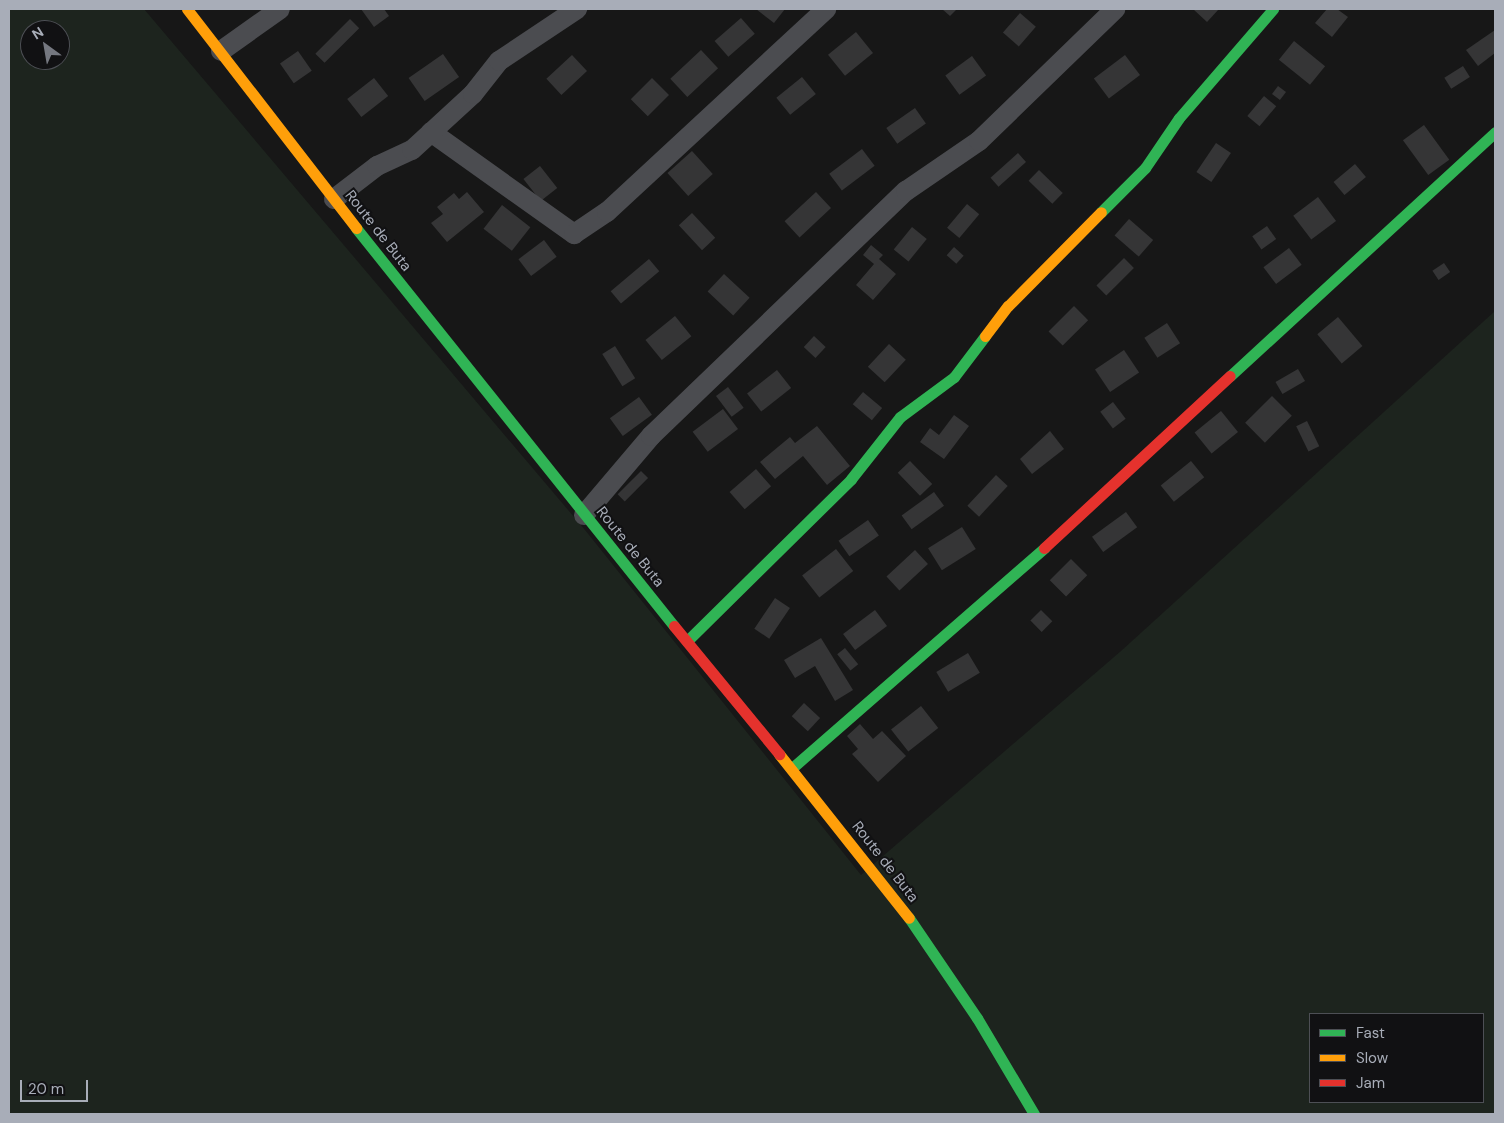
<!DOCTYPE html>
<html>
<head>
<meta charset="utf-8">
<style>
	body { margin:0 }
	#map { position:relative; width:1504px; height:1123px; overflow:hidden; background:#171717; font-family:"DM Sans",sans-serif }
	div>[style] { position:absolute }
	.green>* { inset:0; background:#1d241e }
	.building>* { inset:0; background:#353536; transform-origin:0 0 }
	.street>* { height:20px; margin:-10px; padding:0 10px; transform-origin:10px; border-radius:10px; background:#4b4c50 }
	.fast>* { height:11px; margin:-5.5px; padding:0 5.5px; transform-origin:5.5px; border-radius:5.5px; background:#30b455 }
	.slow>* { height:11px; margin:-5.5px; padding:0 5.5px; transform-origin:5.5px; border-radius:5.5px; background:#ff9f0a }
	.jam>* { height:11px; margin:-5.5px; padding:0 5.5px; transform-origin:5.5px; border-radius:5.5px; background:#e5322d }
	span { translate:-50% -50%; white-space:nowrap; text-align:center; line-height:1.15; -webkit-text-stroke:4px #111113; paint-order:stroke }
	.street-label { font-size:15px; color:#a8adb8 }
	.frame { position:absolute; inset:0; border:10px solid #a8adb8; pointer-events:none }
	.legend { position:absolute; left:1309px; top:1013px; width:175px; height:90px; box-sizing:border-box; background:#111113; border:1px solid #4d4f55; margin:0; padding:6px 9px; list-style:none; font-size:15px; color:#a8adb8 }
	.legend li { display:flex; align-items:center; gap:10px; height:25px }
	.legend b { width:25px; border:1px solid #4d4f55 }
	.north { position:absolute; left:20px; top:20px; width:50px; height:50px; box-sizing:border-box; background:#111113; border:1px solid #4d4f55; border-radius:50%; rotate:328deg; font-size:14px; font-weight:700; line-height:20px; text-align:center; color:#a8adb8 }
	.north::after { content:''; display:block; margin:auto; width:18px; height:22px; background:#757880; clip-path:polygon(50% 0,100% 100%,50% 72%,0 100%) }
	.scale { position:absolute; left:20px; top:1080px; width:68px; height:22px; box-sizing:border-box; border:2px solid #a8adb8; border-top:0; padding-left:6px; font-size:15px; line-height:18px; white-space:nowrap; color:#a8adb8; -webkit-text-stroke:4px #111113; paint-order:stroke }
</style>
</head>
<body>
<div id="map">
	<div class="green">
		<div style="clip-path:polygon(evenodd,9px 9px,144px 9px,585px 530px,861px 875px,1121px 651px,1495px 311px,1495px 1114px,9px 1114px,9px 9px,30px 30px,60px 30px,60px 60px,30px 60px,30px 30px,9px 9px,1310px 1014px,1483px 1014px,1483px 1102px,1310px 1102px,1310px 1014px)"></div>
	</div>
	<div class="building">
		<div style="clip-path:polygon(361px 9px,384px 9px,389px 16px,374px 27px)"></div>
		<div style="clip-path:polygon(756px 9px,785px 9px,774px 23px)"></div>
		<div style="clip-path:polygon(942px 9px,957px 9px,950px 16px)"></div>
		<div style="clip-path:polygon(1193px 9px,1219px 9px,1207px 22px)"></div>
		<div style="clip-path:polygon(1327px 9px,1337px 9px,1348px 17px,1332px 37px,1315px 23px)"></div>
		<div style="left:1020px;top:13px;width:21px;height:26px;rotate:41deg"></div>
		<div style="left:741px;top:18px;width:21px;height:35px;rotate:49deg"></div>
		<div style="left:350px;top:19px;width:13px;height:49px;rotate:45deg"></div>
		<div style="clip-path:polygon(1495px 30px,1495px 53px,1478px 66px,1466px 50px)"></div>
		<div style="left:856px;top:32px;width:27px;height:36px;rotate:51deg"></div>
		<div style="left:1294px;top:41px;width:40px;height:24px;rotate:39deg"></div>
		<div style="left:701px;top:50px;width:25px;height:42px;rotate:47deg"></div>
		<div style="left:298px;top:51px;width:24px;height:22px;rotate:55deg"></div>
		<div style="left:443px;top:54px;width:28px;height:42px;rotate:55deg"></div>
		<div style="left:572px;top:55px;width:22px;height:35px;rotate:47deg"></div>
		<div style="left:1125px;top:55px;width:25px;height:39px;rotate:53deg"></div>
		<div style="left:972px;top:56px;width:24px;height:33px;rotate:54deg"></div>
		<div style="left:1463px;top:66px;width:13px;height:22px;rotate:58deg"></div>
		<div style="left:802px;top:77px;width:22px;height:33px;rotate:51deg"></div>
		<div style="left:374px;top:78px;width:23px;height:34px;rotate:52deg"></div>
		<div style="left:652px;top:78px;width:24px;height:30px;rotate:45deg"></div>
		<div style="left:1278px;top:86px;width:10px;height:10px;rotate:37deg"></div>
		<div style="left:1264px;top:96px;width:16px;height:26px;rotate:40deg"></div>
		<div style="left:915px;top:108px;width:19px;height:35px;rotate:55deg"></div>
		<div style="left:1424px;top:125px;width:43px;height:26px;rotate:54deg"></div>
		<div style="left:1216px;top:143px;width:18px;height:35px;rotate:34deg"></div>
		<div style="left:862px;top:149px;width:21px;height:41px;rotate:53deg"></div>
		<div style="left:692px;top:151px;width:31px;height:33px;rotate:48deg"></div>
		<div style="left:1018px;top:153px;width:12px;height:37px;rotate:48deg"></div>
		<div style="left:1355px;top:164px;width:17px;height:28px;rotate:50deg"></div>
		<div style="left:540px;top:166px;width:28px;height:21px;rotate:52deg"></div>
		<div style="left:1039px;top:170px;width:33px;height:15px;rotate:44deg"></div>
		<div style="clip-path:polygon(467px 192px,484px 212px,447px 242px,431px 223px,443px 214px,437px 207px,454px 193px,459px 199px)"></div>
		<div style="left:816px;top:192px;width:22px;height:43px;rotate:47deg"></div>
		<div style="left:1318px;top:197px;width:30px;height:31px;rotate:53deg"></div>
		<div style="left:967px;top:204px;width:16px;height:31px;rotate:40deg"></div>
		<div style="left:502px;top:205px;width:36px;height:30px;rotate:38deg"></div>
		<div style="left:692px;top:213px;width:34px;height:18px;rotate:47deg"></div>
		<div style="left:1129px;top:219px;width:32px;height:22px;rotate:41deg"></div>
		<div style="left:1267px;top:226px;width:16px;height:18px;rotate:55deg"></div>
		<div style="left:912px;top:227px;width:19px;height:29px;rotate:39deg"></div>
		<div style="left:544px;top:240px;width:21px;height:32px;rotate:53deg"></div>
		<div style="clip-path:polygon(871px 245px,883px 255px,879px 259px,896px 274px,873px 300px,856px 285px,874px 264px,863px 255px)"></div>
		<div style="left:954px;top:247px;width:13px;height:11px;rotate:42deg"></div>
		<div style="left:1289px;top:248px;width:21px;height:32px;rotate:53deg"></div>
		<div style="left:1124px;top:258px;width:14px;height:39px;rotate:45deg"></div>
		<div style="left:649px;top:259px;width:16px;height:50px;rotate:50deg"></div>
		<div style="left:1444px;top:263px;width:11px;height:14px;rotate:56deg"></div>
		<div style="left:724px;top:274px;width:35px;height:24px;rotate:43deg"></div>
		<div style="left:1074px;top:306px;width:20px;height:36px;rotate:45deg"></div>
		<div style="left:675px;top:316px;width:26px;height:38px;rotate:51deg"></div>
		<div style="left:1338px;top:317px;width:38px;height:27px;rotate:50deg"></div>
		<div style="left:1167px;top:323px;width:24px;height:27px;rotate:57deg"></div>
		<div style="left:814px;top:336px;width:16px;height:15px;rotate:43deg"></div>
		<div style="left:889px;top:344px;width:23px;height:31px;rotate:43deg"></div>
		<div style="left:615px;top:346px;width:38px;height:15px;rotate:58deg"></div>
		<div style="left:1124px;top:350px;width:27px;height:35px;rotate:56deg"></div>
		<div style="left:1298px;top:369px;width:14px;height:26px;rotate:60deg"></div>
		<div style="left:777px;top:370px;width:23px;height:38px;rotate:52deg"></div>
		<div style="left:728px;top:387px;width:26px;height:15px;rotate:53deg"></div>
		<div style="left:863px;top:392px;width:25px;height:16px;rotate:40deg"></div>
		<div style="left:1272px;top:396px;width:28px;height:38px;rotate:45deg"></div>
		<div style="left:639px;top:397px;width:22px;height:36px;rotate:54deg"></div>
		<div style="left:1113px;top:402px;width:21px;height:16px;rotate:53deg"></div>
		<div style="left:723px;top:409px;width:25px;height:38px;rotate:53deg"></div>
		<div style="left:1221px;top:411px;width:27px;height:34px;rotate:51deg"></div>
		<div style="clip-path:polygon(954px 415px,969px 426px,944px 459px,920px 442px,930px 428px,939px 435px)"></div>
		<div style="left:1307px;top:421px;width:28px;height:12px;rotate:64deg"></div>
		<div style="clip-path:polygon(817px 426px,850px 466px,827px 485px,803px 456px,775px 479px,760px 462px,790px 437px,795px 443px)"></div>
		<div style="clip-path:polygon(1050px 431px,1064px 449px,1032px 474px,1020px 459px)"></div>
		<div style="left:910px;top:461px;width:32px;height:17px;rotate:46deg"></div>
		<div style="left:1191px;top:461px;width:21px;height:39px;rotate:51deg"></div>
		<div style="left:756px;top:469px;width:23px;height:35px;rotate:49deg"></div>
		<div style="left:641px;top:471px;width:10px;height:33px;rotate:45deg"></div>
		<div style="left:996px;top:475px;width:16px;height:42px;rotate:43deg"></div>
		<div style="left:934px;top:492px;width:17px;height:40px;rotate:54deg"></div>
		<div style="left:1126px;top:512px;width:19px;height:42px;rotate:54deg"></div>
		<div style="left:868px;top:520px;width:19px;height:36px;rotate:55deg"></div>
		<div style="left:962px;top:527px;width:26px;height:40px;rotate:58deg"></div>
		<div style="left:836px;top:549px;width:28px;height:43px;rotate:52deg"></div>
		<div style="left:915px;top:550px;width:19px;height:39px;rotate:47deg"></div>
		<div style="left:1071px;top:559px;width:23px;height:30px;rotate:45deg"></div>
		<div style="left:775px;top:598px;width:18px;height:37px;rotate:34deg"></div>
		<div style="left:875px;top:610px;width:20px;height:40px;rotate:53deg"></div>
		<div style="left:1041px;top:610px;width:16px;height:15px;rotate:45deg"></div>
		<div style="clip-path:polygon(821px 638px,853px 690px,835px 701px,815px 666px,795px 678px,784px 660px)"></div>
		<div style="left:845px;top:648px;width:21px;height:10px;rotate:51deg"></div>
		<div style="left:968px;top:653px;width:23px;height:37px;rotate:59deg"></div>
		<div style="left:804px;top:703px;width:22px;height:18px;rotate:43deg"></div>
		<div style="left:921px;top:706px;width:28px;height:38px;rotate:52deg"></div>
		<div style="clip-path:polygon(860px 724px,873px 739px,882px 731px,906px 756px,878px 782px,852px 754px,858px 749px,847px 736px)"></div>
	</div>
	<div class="street">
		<div style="left:221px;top:51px;width:72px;rotate:-35.4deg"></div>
		<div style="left:431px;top:132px;width:176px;rotate:35.5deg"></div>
		<div style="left:574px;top:234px;width:40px;rotate:-34deg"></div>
		<div style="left:607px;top:212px;width:299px;rotate:-42.8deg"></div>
		<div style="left:334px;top:199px;width:54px;rotate:-37.5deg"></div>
		<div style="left:377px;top:166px;width:38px;rotate:-25deg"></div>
		<div style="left:412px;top:150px;width:83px;rotate:-42.6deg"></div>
		<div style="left:473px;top:94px;width:42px;rotate:-51.8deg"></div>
		<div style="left:499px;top:61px;width:94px;rotate:-33.7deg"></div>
		<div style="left:584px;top:515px;width:104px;rotate:-49.7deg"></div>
		<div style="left:651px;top:436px;width:354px;rotate:-43.9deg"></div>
		<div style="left:906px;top:191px;width:88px;rotate:-34.4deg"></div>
		<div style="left:979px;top:141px;width:190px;rotate:-44.1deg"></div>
	</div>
	<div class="fast">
		<div style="left:1101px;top:212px;width:62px;rotate:-45deg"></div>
		<div style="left:1145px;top:168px;width:60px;rotate:-55.8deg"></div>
		<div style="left:1179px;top:118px;width:144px;rotate:-49.2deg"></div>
		<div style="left:356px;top:228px;width:509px;rotate:51.38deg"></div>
		<div style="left:1230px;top:376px;width:360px;rotate:-42.6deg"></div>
		<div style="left:687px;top:641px;width:231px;rotate:-44.6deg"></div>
		<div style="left:851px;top:479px;width:79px;rotate:-51.7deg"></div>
		<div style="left:900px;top:417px;width:67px;rotate:-36.5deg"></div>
		<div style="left:954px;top:377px;width:51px;rotate:-52.9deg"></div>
		<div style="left:792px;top:768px;width:335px;rotate:-41.1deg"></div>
		<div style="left:909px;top:918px;width:121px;rotate:55.8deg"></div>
		<div style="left:977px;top:1018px;width:112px;rotate:59.3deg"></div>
	</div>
	<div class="slow">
		<div style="left:187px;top:9px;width:277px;rotate:52.3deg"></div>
		<div style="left:985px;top:336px;width:38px;rotate:-53deg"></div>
		<div style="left:1008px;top:306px;width:132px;rotate:-45.3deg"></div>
		<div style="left:779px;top:754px;width:209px;rotate:51.6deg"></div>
	</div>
	<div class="jam">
		<div style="left:1044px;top:548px;width:253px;rotate:-42.8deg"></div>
		<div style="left:674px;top:626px;width:166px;rotate:50.6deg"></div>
	</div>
	<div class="street-label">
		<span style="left:378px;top:231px;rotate:52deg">Route de Buta</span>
		<span style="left:630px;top:547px;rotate:51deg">Route de Buta</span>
		<span style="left:885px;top:862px;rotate:52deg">Route de Buta</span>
	</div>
	<div class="frame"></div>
	<ul class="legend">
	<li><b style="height:6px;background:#30b455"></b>Fast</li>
	<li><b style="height:6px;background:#ff9f0a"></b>Slow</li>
	<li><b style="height:6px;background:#e5322d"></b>Jam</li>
	</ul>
	<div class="north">N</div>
	<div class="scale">20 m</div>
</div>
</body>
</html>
